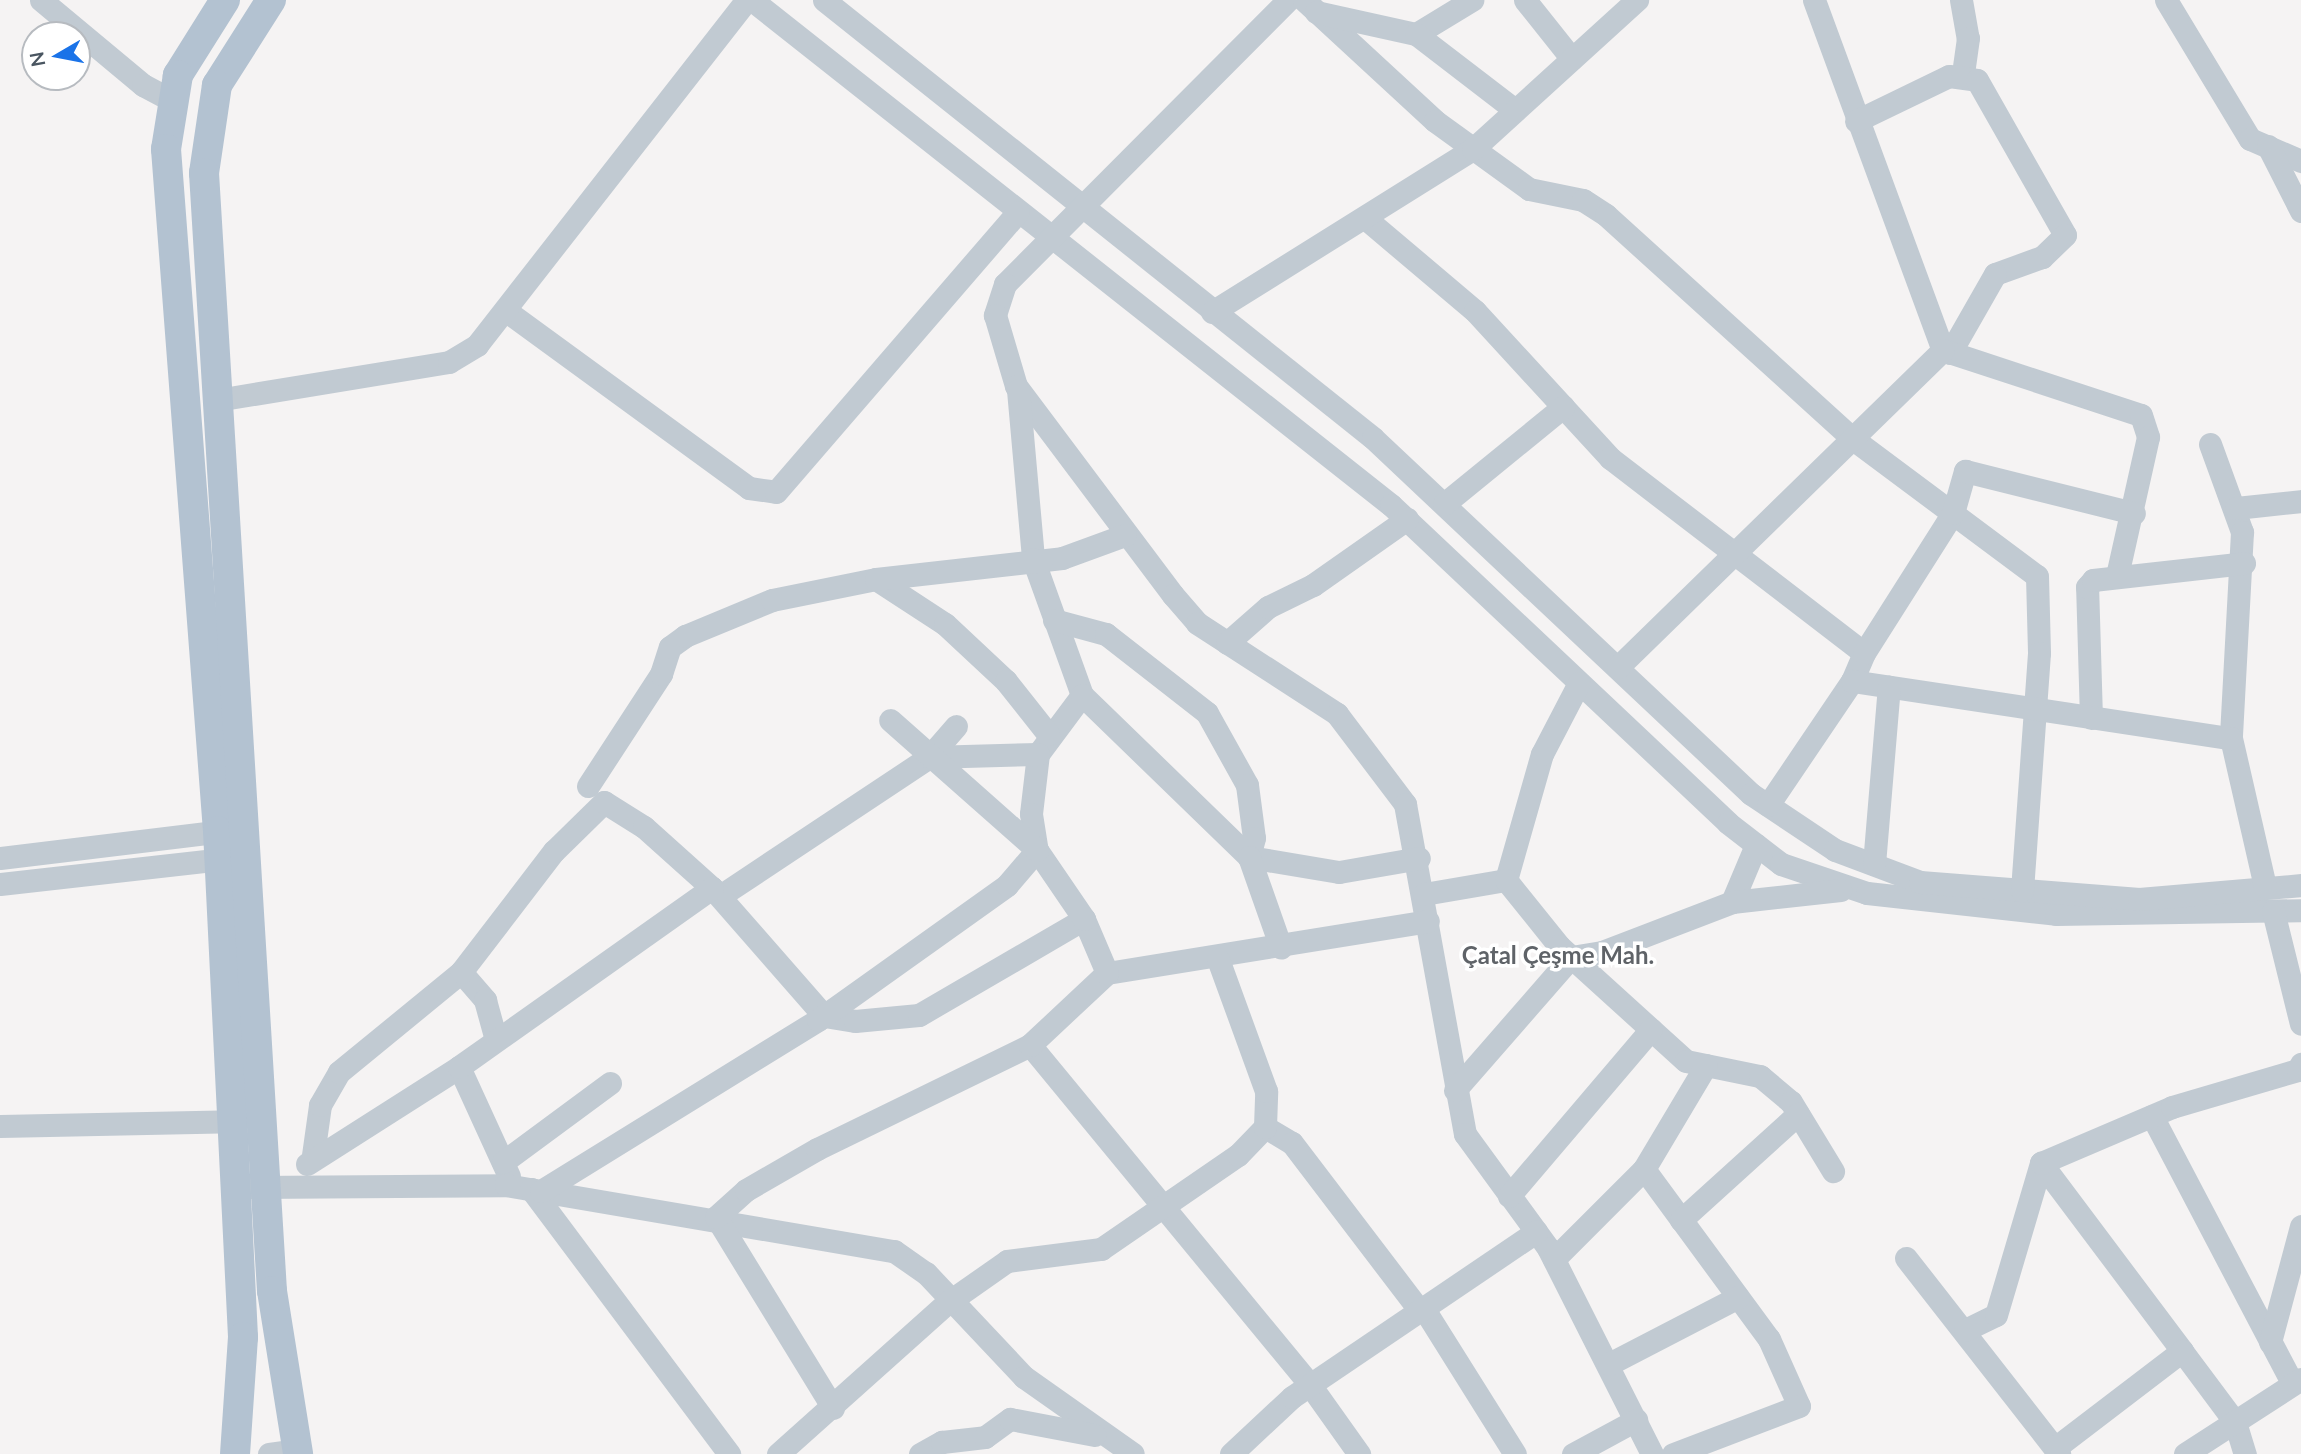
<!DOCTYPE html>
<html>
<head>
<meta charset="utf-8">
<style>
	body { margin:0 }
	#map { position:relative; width:2301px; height:1454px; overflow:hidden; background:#f5f3f3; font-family:Lato,sans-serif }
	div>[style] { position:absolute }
	.minor>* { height:23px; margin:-11.5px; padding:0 11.5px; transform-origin:11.5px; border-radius:11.5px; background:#c1cad2 }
	.major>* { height:30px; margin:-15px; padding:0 15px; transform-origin:15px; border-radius:15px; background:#b3c2d1 }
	span { translate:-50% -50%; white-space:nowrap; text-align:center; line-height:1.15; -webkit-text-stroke:7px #fff; paint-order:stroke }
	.district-label { font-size:24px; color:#5f6368; font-weight:700 }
	.north { position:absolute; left:21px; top:21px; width:70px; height:70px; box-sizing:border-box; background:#fff; border:2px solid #b7bbc0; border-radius:50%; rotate:260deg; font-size:19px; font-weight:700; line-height:28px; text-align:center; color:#4a5661 }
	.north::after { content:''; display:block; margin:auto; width:24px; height:32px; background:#1a73e8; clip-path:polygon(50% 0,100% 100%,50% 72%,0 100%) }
</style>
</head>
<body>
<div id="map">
	<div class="minor">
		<div style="left:41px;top:0;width:133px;rotate:39.8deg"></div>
		<div style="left:143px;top:85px;width:32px;rotate:28deg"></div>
		<div style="left:752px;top:0;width:814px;rotate:38.32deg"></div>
		<div style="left:1391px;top:505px;width:463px;rotate:43.3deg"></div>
		<div style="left:1728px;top:823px;width:67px;rotate:37.7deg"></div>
		<div style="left:1781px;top:864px;width:91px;rotate:18.6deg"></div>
		<div style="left:1867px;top:893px;width:190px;rotate:6.3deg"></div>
		<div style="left:2056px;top:914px;width:245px;rotate:-0.9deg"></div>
		<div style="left:824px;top:0;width:702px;rotate:38.58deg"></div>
		<div style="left:1373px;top:438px;width:519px;rotate:43.28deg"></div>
		<div style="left:1751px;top:794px;width:101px;rotate:33.7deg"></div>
		<div style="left:1835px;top:850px;width:91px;rotate:20.6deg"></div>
		<div style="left:1920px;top:882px;width:220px;rotate:4.4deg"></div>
		<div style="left:2139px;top:899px;width:163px;rotate:-4.9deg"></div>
		<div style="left:1288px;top:0;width:401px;rotate:134.9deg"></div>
		<div style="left:1005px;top:284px;width:33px;rotate:108deg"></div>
		<div style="left:995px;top:315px;width:74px;rotate:73.5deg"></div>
		<div style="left:1016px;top:386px;width:261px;rotate:53.1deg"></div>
		<div style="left:1173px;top:595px;width:37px;rotate:49deg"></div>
		<div style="left:1197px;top:623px;width:167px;rotate:33deg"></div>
		<div style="left:1337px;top:714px;width:113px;rotate:52.9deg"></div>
		<div style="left:1405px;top:804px;width:335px;rotate:79.7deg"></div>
		<div style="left:1465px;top:1134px;width:141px;rotate:53.9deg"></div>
		<div style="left:1548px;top:1248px;width:231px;rotate:63.2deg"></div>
		<div style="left:1304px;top:0;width:178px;rotate:42.7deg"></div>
		<div style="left:1435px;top:121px;width:116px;rotate:35.9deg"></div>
		<div style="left:1529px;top:189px;width:55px;rotate:11.5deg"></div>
		<div style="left:1583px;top:200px;width:27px;rotate:33deg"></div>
		<div style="left:1606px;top:215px;width:333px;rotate:42.2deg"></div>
		<div style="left:1853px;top:439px;width:229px;rotate:36.7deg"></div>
		<div style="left:2037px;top:576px;width:77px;rotate:88.5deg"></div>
		<div style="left:2039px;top:653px;width:238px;rotate:94.1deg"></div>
		<div style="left:1525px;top:0;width:75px;rotate:51.5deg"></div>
		<div style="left:1814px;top:0;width:373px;rotate:69.8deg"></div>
		<div style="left:1961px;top:0;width:39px;rotate:80deg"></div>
		<div style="left:1968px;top:38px;width:37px;rotate:98deg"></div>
		<div style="left:2166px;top:0;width:162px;rotate:58.9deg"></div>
		<div style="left:2250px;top:139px;width:56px;rotate:23.3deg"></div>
		<div style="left:1316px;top:12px;width:102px;rotate:12.4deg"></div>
		<div style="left:1416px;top:34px;width:66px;rotate:-31.3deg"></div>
		<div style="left:1416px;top:34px;width:125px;rotate:37.5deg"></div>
		<div style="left:1856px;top:121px;width:103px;rotate:-25.8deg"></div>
		<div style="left:1949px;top:76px;width:28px;rotate:8deg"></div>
		<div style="left:1977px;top:80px;width:178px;rotate:60.4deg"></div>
		<div style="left:2065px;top:235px;width:32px;rotate:136deg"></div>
		<div style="left:2042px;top:257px;width:50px;rotate:160.1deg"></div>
		<div style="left:1995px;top:274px;width:91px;rotate:119.7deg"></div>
		<div style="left:2268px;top:146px;width:73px;rotate:63.1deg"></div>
		<div style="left:1365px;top:218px;width:144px;rotate:40.2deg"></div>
		<div style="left:1475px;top:311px;width:200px;rotate:47.4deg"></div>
		<div style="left:1610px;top:458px;width:320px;rotate:37.5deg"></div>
		<div style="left:1864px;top:653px;width:30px;rotate:113deg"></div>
		<div style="left:505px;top:310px;width:302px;rotate:36.1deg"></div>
		<div style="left:749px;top:488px;width:27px;rotate:8deg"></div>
		<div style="left:776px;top:492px;width:370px;rotate:-49.2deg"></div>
		<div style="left:1212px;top:312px;width:308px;rotate:-32deg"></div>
		<div style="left:1473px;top:149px;width:222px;rotate:-42.3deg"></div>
		<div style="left:1943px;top:350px;width:208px;rotate:18.2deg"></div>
		<div style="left:2141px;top:415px;width:23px;rotate:72deg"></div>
		<div style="left:2148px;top:437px;width:142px;rotate:102.6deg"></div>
		<div style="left:1018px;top:390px;width:170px;rotate:84.9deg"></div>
		<div style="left:1033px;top:559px;width:145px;rotate:70.2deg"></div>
		<div style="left:1082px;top:695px;width:74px;rotate:126.7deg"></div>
		<div style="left:1038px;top:754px;width:60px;rotate:96.7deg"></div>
		<div style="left:1031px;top:814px;width:36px;rotate:81deg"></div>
		<div style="left:217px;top:400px;width:235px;rotate:-9.3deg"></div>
		<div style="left:449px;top:362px;width:33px;rotate:-31deg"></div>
		<div style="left:477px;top:345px;width:438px;rotate:-52deg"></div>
		<div style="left:2210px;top:444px;width:94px;rotate:70deg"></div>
		<div style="left:2242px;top:532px;width:206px;rotate:93.1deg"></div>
		<div style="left:2231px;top:738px;width:153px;rotate:77.1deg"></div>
		<div style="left:1444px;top:504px;width:154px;rotate:-39.2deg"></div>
		<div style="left:2236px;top:508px;width:65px;rotate:-6.1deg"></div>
		<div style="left:876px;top:579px;width:82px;rotate:33.1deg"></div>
		<div style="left:945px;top:624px;width:83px;rotate:43.1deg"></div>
		<div style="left:1006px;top:681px;width:68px;rotate:51.6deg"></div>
		<div style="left:1054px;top:620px;width:54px;rotate:15.1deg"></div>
		<div style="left:1106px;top:634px;width:128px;rotate:38deg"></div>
		<div style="left:1207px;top:713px;width:82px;rotate:60.9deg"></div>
		<div style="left:1247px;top:785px;width:53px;rotate:82.5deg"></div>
		<div style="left:1254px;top:838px;width:20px;rotate:105deg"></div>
		<div style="left:1249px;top:857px;width:91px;rotate:9.5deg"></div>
		<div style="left:1339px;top:872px;width:81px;rotate:-9.9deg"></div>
		<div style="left:1227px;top:643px;width:55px;rotate:-41.3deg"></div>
		<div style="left:1268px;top:607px;width:50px;rotate:-26.1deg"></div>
		<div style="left:1313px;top:585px;width:115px;rotate:-35.1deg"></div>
		<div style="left:1864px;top:653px;width:166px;rotate:-57.6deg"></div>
		<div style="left:1953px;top:513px;width:44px;rotate:-74.1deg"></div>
		<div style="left:1965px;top:471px;width:174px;rotate:14deg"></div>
		<div style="left:1618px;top:667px;width:454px;rotate:-44.3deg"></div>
		<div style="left:1082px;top:695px;width:233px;rotate:44.1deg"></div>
		<div style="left:1249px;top:857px;width:96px;rotate:70.6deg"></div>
		<div style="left:2091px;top:718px;width:131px;rotate:-91.7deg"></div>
		<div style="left:2087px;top:587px;width:9px;rotate:-49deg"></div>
		<div style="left:2093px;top:580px;width:152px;rotate:-6.4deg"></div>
		<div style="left:929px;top:757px;width:109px;rotate:-1.6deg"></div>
		<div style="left:588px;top:786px;width:134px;rotate:-56.9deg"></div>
		<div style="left:661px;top:674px;width:28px;rotate:-72deg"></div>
		<div style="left:670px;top:647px;width:19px;rotate:-36deg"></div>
		<div style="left:685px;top:636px;width:94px;rotate:-22.5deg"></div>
		<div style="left:772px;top:600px;width:106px;rotate:-11.4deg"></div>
		<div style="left:876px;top:579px;width:187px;rotate:-6.4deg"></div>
		<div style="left:1062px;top:558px;width:67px;rotate:-20.1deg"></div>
		<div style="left:1768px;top:805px;width:150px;rotate:-55.9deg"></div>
		<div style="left:1852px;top:681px;width:383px;rotate:8.6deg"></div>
		<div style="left:0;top:858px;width:235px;rotate:-6.9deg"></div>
		<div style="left:1874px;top:864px;width:178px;rotate:-85.2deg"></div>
		<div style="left:1506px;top:880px;width:131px;rotate:-74.1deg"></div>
		<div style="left:1542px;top:754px;width:80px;rotate:-62.5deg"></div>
		<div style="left:0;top:884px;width:234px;rotate:-6.4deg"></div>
		<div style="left:1424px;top:894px;width:83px;rotate:-9.7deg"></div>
		<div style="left:1506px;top:880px;width:85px;rotate:51.2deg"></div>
		<div style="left:1559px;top:946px;width:171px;rotate:42.2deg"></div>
		<div style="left:1686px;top:1061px;width:76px;rotate:11.5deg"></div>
		<div style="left:1760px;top:1076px;width:40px;rotate:40deg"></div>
		<div style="left:1791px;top:1102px;width:81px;rotate:58.7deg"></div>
		<div style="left:720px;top:896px;width:251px;rotate:-33.6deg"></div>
		<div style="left:929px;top:757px;width:41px;rotate:-48.9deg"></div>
		<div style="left:1732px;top:902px;width:62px;rotate:-67.2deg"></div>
		<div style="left:2273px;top:911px;width:116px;rotate:76.1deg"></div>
		<div style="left:461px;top:972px;width:37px;rotate:49deg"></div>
		<div style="left:485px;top:1000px;width:41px;rotate:74.6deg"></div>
		<div style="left:1107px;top:973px;width:325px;rotate:-9.2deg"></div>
		<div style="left:1030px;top:1045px;width:440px;rotate:50.5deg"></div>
		<div style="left:1310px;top:1385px;width:85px;rotate:54.6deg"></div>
		<div style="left:459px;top:1067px;width:120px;rotate:65.4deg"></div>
		<div style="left:1455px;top:1090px;width:176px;rotate:-48.9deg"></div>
		<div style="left:1571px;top:957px;width:31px;rotate:-9deg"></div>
		<div style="left:1602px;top:952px;width:139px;rotate:-21deg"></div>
		<div style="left:1732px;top:902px;width:109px;rotate:-6.3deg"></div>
		<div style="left:2152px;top:1116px;width:301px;rotate:62.3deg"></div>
		<div style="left:0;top:1126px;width:232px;rotate:-1.2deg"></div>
		<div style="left:1265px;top:1127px;width:31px;rotate:31deg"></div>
		<div style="left:1292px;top:1143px;width:211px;rotate:52.7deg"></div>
		<div style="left:313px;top:1155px;width:50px;rotate:-82deg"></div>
		<div style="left:320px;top:1105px;width:38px;rotate:-60deg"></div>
		<div style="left:339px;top:1072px;width:158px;rotate:-39.3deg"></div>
		<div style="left:461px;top:972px;width:153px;rotate:-52.5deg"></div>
		<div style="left:554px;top:851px;width:70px;rotate:-44.4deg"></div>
		<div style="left:604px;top:802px;width:47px;rotate:32deg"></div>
		<div style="left:644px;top:827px;width:91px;rotate:41.9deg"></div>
		<div style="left:712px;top:888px;width:170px;rotate:48.8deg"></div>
		<div style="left:824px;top:1016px;width:31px;rotate:9deg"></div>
		<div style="left:855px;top:1021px;width:64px;rotate:-5.4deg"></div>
		<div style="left:919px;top:1015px;width:191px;rotate:-30.2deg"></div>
		<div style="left:503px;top:1162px;width:133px;rotate:-36.4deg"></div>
		<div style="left:2041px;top:1163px;width:235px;rotate:53.1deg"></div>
		<div style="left:307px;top:1164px;width:180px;rotate:-32.5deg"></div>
		<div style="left:459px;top:1067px;width:310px;rotate:-35.3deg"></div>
		<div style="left:1644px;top:1169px;width:211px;rotate:53.7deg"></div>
		<div style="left:1769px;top:1339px;width:73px;rotate:65.9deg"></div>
		<div style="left:1799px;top:1406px;width:135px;rotate:159.1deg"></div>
		<div style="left:249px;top:1187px;width:257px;rotate:-0.4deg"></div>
		<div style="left:506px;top:1185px;width:394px;rotate:9.7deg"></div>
		<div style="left:894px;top:1251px;width:39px;rotate:35deg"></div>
		<div style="left:926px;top:1273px;width:143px;rotate:46.7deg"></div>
		<div style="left:1024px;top:1377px;width:133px;rotate:35.2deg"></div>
		<div style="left:531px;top:1189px;width:331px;rotate:53.2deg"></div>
		<div style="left:541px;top:1191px;width:326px;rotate:-31.7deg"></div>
		<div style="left:818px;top:1020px;width:232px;rotate:-35.5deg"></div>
		<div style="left:1007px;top:885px;width:46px;rotate:-49.4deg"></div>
		<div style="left:1509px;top:1196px;width:219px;rotate:-49.6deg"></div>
		<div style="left:1681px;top:1220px;width:158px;rotate:-42.2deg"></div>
		<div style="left:1906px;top:1258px;width:249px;rotate:52deg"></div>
		<div style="left:1554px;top:1259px;width:127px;rotate:-45deg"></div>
		<div style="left:1644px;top:1169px;width:121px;rotate:-59.2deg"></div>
		<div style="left:1424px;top:1309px;width:171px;rotate:57.9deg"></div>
		<div style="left:1965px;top:1330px;width:34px;rotate:-26deg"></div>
		<div style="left:1996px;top:1315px;width:159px;rotate:-73.5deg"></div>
		<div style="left:2041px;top:1163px;width:142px;rotate:-23.1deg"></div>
		<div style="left:2172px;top:1107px;width:131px;rotate:-16.4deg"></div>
		<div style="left:2298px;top:1070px;width:7px;rotate:-63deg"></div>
		<div style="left:2270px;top:1342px;width:120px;rotate:-75deg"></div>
		<div style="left:1609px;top:1364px;width:145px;rotate:-27.4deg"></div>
		<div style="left:833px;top:1408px;width:224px;rotate:-121.5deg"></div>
		<div style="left:716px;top:1217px;width:40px;rotate:-42deg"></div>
		<div style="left:746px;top:1190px;width:82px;rotate:-30deg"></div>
		<div style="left:817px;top:1149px;width:237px;rotate:-26deg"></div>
		<div style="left:1030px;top:1045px;width:105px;rotate:-43.1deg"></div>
		<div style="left:1107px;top:973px;width:59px;rotate:-113.1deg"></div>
		<div style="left:1084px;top:919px;width:83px;rotate:-124.3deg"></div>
		<div style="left:1037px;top:850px;width:196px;rotate:-138.5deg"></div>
		<div style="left:2055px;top:1448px;width:160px;rotate:-37.4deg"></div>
		<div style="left:2182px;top:1351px;width:89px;rotate:53.3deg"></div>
		<div style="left:2235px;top:1422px;width:34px;rotate:73deg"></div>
		<div style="left:269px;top:1454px;width:29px;rotate:-8deg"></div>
		<div style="left:778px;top:1454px;width:227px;rotate:-41.8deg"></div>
		<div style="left:947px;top:1303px;width:73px;rotate:-35deg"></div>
		<div style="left:1007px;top:1261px;width:95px;rotate:-7.3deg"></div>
		<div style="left:1101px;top:1249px;width:166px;rotate:-34.5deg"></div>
		<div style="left:1238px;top:1155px;width:39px;rotate:-46deg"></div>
		<div style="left:1265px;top:1127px;width:36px;rotate:-88deg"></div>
		<div style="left:1266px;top:1091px;width:140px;rotate:-110deg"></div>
		<div style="left:920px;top:1454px;width:25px;rotate:-29deg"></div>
		<div style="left:942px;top:1442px;width:43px;rotate:-6.6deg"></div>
		<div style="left:985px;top:1437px;width:31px;rotate:-36deg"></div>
		<div style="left:1010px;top:1419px;width:86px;rotate:10.7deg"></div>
		<div style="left:1231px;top:1454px;width:83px;rotate:-43.1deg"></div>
		<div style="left:1292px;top:1397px;width:295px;rotate:-34.1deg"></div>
		<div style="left:1573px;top:1454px;width:72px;rotate:-28.4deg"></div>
		<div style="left:2185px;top:1454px;width:138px;rotate:-32.9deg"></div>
	</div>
	<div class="major">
		<div style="left:225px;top:0;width:89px;rotate:122.1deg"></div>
		<div style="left:178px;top:75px;width:75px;rotate:99.2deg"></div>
		<div style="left:166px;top:149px;width:684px;rotate:85.64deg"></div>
		<div style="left:218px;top:831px;width:507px;rotate:87.17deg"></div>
		<div style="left:243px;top:1337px;width:117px;rotate:93.9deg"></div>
		<div style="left:271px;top:0;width:101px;rotate:122.4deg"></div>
		<div style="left:217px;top:85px;width:89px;rotate:98.4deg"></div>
		<div style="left:204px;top:173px;width:1120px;rotate:86.52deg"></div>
		<div style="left:272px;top:1291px;width:165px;rotate:80.9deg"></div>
	</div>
	<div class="district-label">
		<span style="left:1558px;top:955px">Çatal Çeşme Mah.</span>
	</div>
	<div class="north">N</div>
</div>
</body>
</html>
